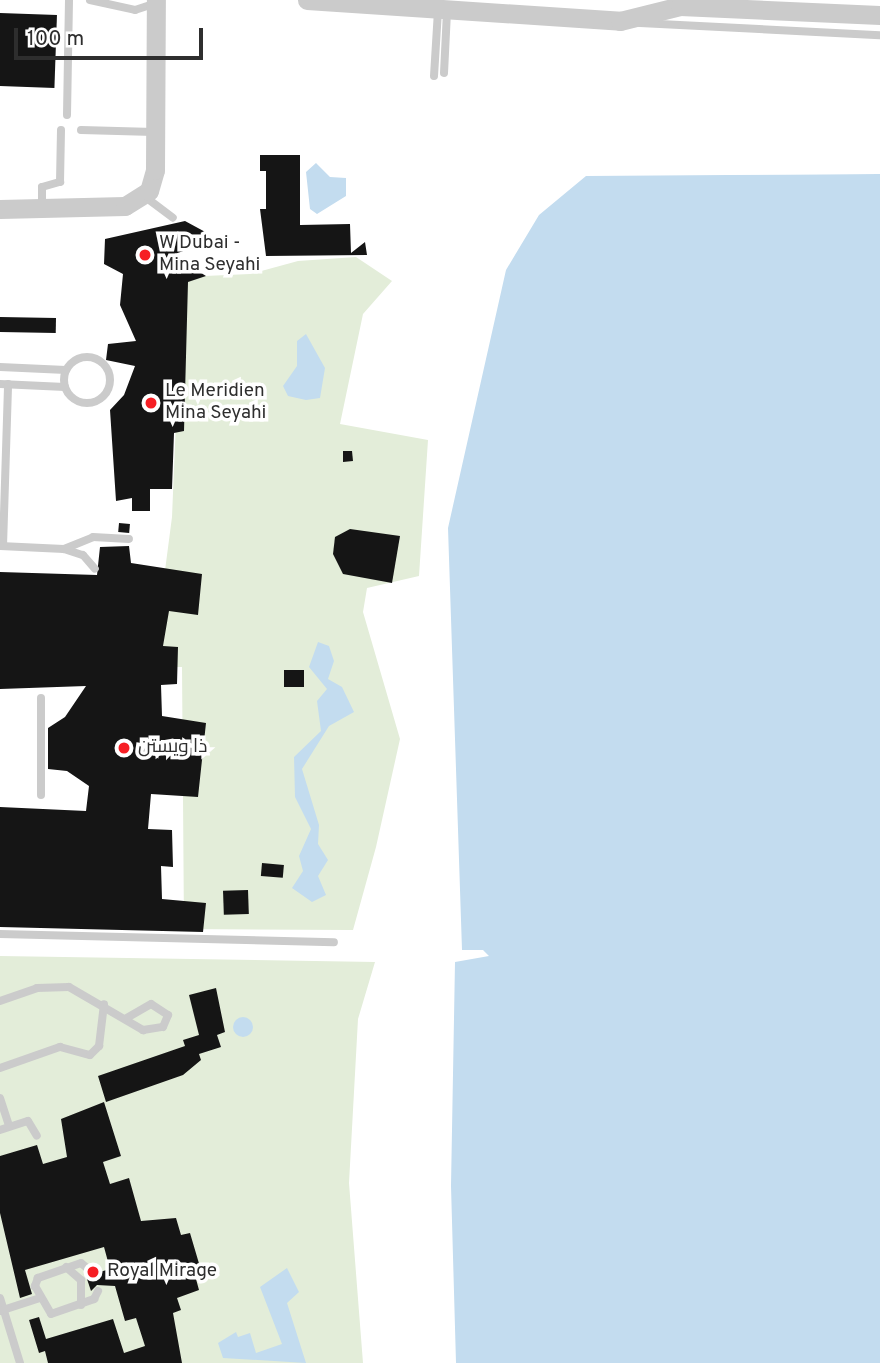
<!DOCTYPE html>
<html>
<head>
<meta charset="utf-8">
<style>
	body { margin:0 }
	#map { position:relative; width:880px; height:1363px; overflow:hidden; background:#fff; font-family:Overpass,Cairo,sans-serif }
	div>[style] { position:absolute }
	.green>* { inset:0; background:#e3edd9 }
	.water>* { inset:0; background:#c3dcef }
	.round { border-radius:50% }
	.pier>* { inset:0; background:#fff }
	.building>* { inset:0; background:#151515; transform-origin:0 0 }
	.service>* { height:8px; margin:-4px; padding:0 4px; transform-origin:4px; border-radius:4px; background:#cbcbcb }
	.service>.ring { margin:-4px; padding:0; box-sizing:content-box; background:none; border:8px solid #cbcbcb; border-radius:50% }
	.tertiary>* { height:19px; margin:-9.5px; padding:0 9.5px; transform-origin:9.5px; border-radius:9.5px; background:#cbcbcb }
	.dots>* { width:19px; height:19px; translate:-50% -50%; box-sizing:border-box; border:4px solid #fff; border-radius:50% }
	span { translate:-50% -50%; white-space:nowrap; text-align:center; line-height:1.15; -webkit-text-stroke:7px #fff; paint-order:stroke }
	.poi-label { font-size:19px; color:#2e2e2e }
	.left { translate:0 -50%; text-align:left }
	.scale { position:absolute; left:14px; top:28px; width:189px; height:32px; box-sizing:border-box; border:4px solid #2e2e2e; border-top:0; padding-left:9px; font-size:21px; line-height:24px; white-space:nowrap; color:#2e2e2e; -webkit-text-stroke:5px #fff; paint-order:stroke }
</style>
</head>
<body>
<div id="map">
	<div class="green">
		<div style="clip-path:polygon(356px 257px,392px 281px,363px 314px,340px 424px,428px 440px,419px 576px,367px 588px,363px 612px,400px 739px,376px 847px,353px 930px,184px 929px,182px 667px,139px 667px,155px 647px,172px 517px,182px 277px,250px 274px,298px 261px)"></div>
		<div style="clip-path:polygon(0 956px,375px 962px,358px 1019px,349px 1183px,363px 1363px,0 1363px)"></div>
	</div>
	<div class="water">
		<div style="clip-path:polygon(316px 163px,330px 177px,346px 178px,346px 196px,317px 214px,310px 209px,306px 172px)"></div>
		<div style="clip-path:polygon(880px 174px,880px 1363px,456px 1363px,451px 1186px,455px 962px,489px 956px,483px 950px,462px 950px,448px 528px,506px 270px,539px 215px,586px 176px)"></div>
		<div style="clip-path:polygon(306px 334px,325px 368px,320px 398px,306px 400px,288px 396px,283px 386px,297px 366px,297px 341px)"></div>
		<div style="clip-path:polygon(318px 642px,329px 646px,334px 661px,328px 679px,342px 687px,354px 712px,329px 726px,302px 769px,319px 825px,318px 844px,328px 860px,318px 876px,326px 895px,312px 902px,292px 888px,303px 871px,299px 856px,311px 829px,295px 797px,294px 757px,321px 731px,317px 701px,327px 689px,309px 667px)"></div>
		<div class="round" style="left:233px;top:1017px;width:20px;height:20px"></div>
		<div style="clip-path:polygon(287px 1268px,299px 1292px,287px 1303px,306px 1363px,223px 1358px,218px 1343px,236px 1332px,238px 1337px,250px 1333px,256px 1353px,282px 1344px,260px 1287px)"></div>
	</div>
	<div class="pier">
		<div style="clip-path:polygon(642px 171px,880px 171px,880px 174px,580px 175px)"></div>
	</div>
	<div class="building">
		<div style="left:0;top:13px;width:57px;height:73px;rotate:2deg"></div>
		<div style="clip-path:polygon(260px 155px,300px 155px,300px 225px,350px 224px,351px 253px,365px 242px,367px 255px,266px 256px,260px 209px,266px 209px,266px 171px,260px 171px)"></div>
		<div style="clip-path:polygon(185px 221px,209px 234px,203px 244px,172px 255px,206px 276px,188px 282px,184px 431px,174px 433px,172px 489px,150px 489px,150px 511px,132px 511px,132px 498px,116px 501px,110px 410px,124px 395px,135px 366px,106px 360px,108px 344px,136px 341px,120px 305px,123px 274px,104px 264px,105px 239px)"></div>
		<div style="left:0;top:317px;width:56px;height:15px;rotate:1deg"></div>
		<div style="clip-path:polygon(343px 451px,352px 451px,353px 461px,343px 462px)"></div>
		<div style="left:119px;top:523px;width:11px;height:9px;rotate:5deg"></div>
		<div style="clip-path:polygon(350px 529px,400px 536px,392px 583px,343px 574px,333px 554px,335px 537px)"></div>
		<div style="clip-path:polygon(129px 546px,131px 563px,202px 574px,198px 615px,169px 611px,163px 646px,178px 647px,177px 684px,161px 685px,162px 716px,206px 723px,198px 797px,151px 794px,148px 829px,172px 830px,173px 867px,161px 866px,162px 899px,206px 903px,203px 932px,0 927px,0 807px,86px 811px,89px 786px,67px 771px,48px 769px,48px 728px,65px 717px,86px 686px,0 689px,0 572px,97px 575px,100px 547px)"></div>
		<div style="left:284px;top:670px;width:20px;height:17px"></div>
		<div style="left:262px;top:863px;width:22px;height:13px;rotate:5deg"></div>
		<div style="left:248px;top:890px;width:24px;height:25px;rotate:88deg"></div>
		<div style="clip-path:polygon(216px 988px,225px 1032px,217px 1035px,221px 1047px,199px 1054px,201px 1060px,183px 1075px,106px 1102px,98px 1076px,185px 1046px,183px 1040px,199px 1035px,189px 995px)"></div>
		<div style="clip-path:polygon(104px 1102px,121px 1156px,103px 1162px,110px 1184px,129px 1178px,141px 1221px,176px 1218px,181px 1235px,190px 1233px,203px 1277px,196px 1279px,199px 1290px,177px 1298px,181px 1310px,173px 1313px,182px 1363px,48px 1363px,45px 1351px,39px 1353px,29px 1320px,39px 1317px,46px 1339px,113px 1319px,124px 1353px,145px 1346px,136px 1318px,125px 1321px,115px 1286px,97px 1285px,91px 1291px,86px 1276px,110px 1269px,104px 1247px,25px 1270px,32px 1294px,20px 1298px,0 1213px,0 1156px,37px 1145px,43px 1164px,67px 1157px,61px 1119px)"></div>
	</div>
	<div class="service">
		<div style="left:90px;top:0;width:46px;rotate:12.5deg"></div>
		<div style="left:135px;top:10px;width:20px;rotate:-18deg"></div>
		<div style="left:640px;top:23px;width:240px;rotate:2.9deg"></div>
		<div style="left:444px;top:73px;width:62px;rotate:-87.2deg"></div>
		<div style="left:434px;top:76px;width:65px;rotate:-86.5deg"></div>
		<div style="left:67px;top:115px;width:115px;rotate:-89deg"></div>
		<div style="left:81px;top:130px;width:73px;rotate:1.6deg"></div>
		<div style="left:144px;top:196px;width:36px;rotate:37deg"></div>
		<div style="left:42px;top:208px;width:21px;rotate:-90deg"></div>
		<div style="left:42px;top:187px;width:19px;rotate:-16deg"></div>
		<div style="left:60px;top:182px;width:52px;rotate:-88.9deg"></div>
		<div class="ring" style="left:64px;top:357px;width:38px;height:38px"></div>
		<div style="left:0;top:367px;width:66px;rotate:2.6deg"></div>
		<div style="left:0;top:384px;width:65px;rotate:2.6deg"></div>
		<div style="left:0;top:546px;width:64px;rotate:2.7deg"></div>
		<div style="left:64px;top:549px;width:20px;rotate:18deg"></div>
		<div style="left:83px;top:555px;width:18px;rotate:49deg"></div>
		<div style="left:3px;top:546px;width:162px;rotate:-88.2deg"></div>
		<div style="left:64px;top:549px;width:31px;rotate:-22deg"></div>
		<div style="left:93px;top:537px;width:36px;rotate:3deg"></div>
		<div style="left:41px;top:698px;width:97px;rotate:90deg"></div>
		<div style="left:0;top:934px;width:334px;rotate:1.4deg"></div>
		<div style="left:0;top:1001px;width:39px;rotate:-19deg"></div>
		<div style="left:37px;top:988px;width:32px;rotate:-2deg"></div>
		<div style="left:69px;top:987px;width:86px;rotate:30.2deg"></div>
		<div style="left:143px;top:1030px;width:20px;rotate:-9deg"></div>
		<div style="left:163px;top:1027px;width:13px;rotate:-67deg"></div>
		<div style="left:168px;top:1015px;width:20px;rotate:-147deg"></div>
		<div style="left:151px;top:1004px;width:28px;rotate:150deg"></div>
		<div style="left:0;top:1068px;width:64px;rotate:-19.3deg"></div>
		<div style="left:60px;top:1047px;width:31px;rotate:15deg"></div>
		<div style="left:90px;top:1055px;width:13px;rotate:-45deg"></div>
		<div style="left:99px;top:1046px;width:42px;rotate:-83.2deg"></div>
		<div style="left:0;top:1098px;width:29px;rotate:72deg"></div>
		<div style="left:0;top:1130px;width:29px;rotate:-18deg"></div>
		<div style="left:28px;top:1121px;width:17px;rotate:59deg"></div>
		<div style="left:66px;top:1267px;width:20px;rotate:41deg"></div>
		<div style="left:81px;top:1280px;width:25px;rotate:90deg"></div>
		<div style="left:92px;top:1272px;width:14px;rotate:-141deg"></div>
		<div style="left:81px;top:1263px;width:46px;rotate:160.8deg"></div>
		<div style="left:38px;top:1278px;width:9px;rotate:111deg"></div>
		<div style="left:35px;top:1286px;width:32px;rotate:60deg"></div>
		<div style="left:51px;top:1314px;width:46px;rotate:-19.2deg"></div>
		<div style="left:94px;top:1299px;width:9px;rotate:-63deg"></div>
		<div style="left:0;top:1298px;width:68px;rotate:72.9deg"></div>
		<div style="left:0;top:1311px;width:42px;rotate:-18deg"></div>
	</div>
	<div class="tertiary">
		<div style="left:307px;top:0;width:314px;rotate:3.8deg"></div>
		<div style="left:620px;top:21px;width:62px;rotate:-14deg"></div>
		<div style="left:680px;top:6px;width:200px;rotate:2.6deg"></div>
		<div style="left:0;top:209px;width:125px;rotate:-1.4deg"></div>
		<div style="left:125px;top:206px;width:28px;rotate:-32deg"></div>
		<div style="left:149px;top:191px;width:22px;rotate:-74deg"></div>
		<div style="left:155px;top:170px;width:170px;rotate:-89.7deg"></div>
	</div>
	<div class="dots">
		<div style="left:145px;top:255px;background:#f61e24"></div>
		<div style="left:151px;top:403px;background:#f61e24"></div>
		<div style="left:124px;top:748px;background:#f61e24"></div>
		<div style="left:93px;top:1272px;background:#f61e24"></div>
	</div>
	<div class="poi-label">
		<span class="left" style="left:159px;top:255px">W Dubai -<br>Mina Seyahi</span>
		<span class="left" style="left:165px;top:403px">Le Meridien<br>Mina Seyahi</span>
		<span class="left" style="left:138px;top:748px">ذا ويستن</span>
		<span class="left" style="left:107px;top:1272px">Royal Mirage</span>
	</div>
	<div class="scale">100 m</div>
</div>
</body>
</html>
